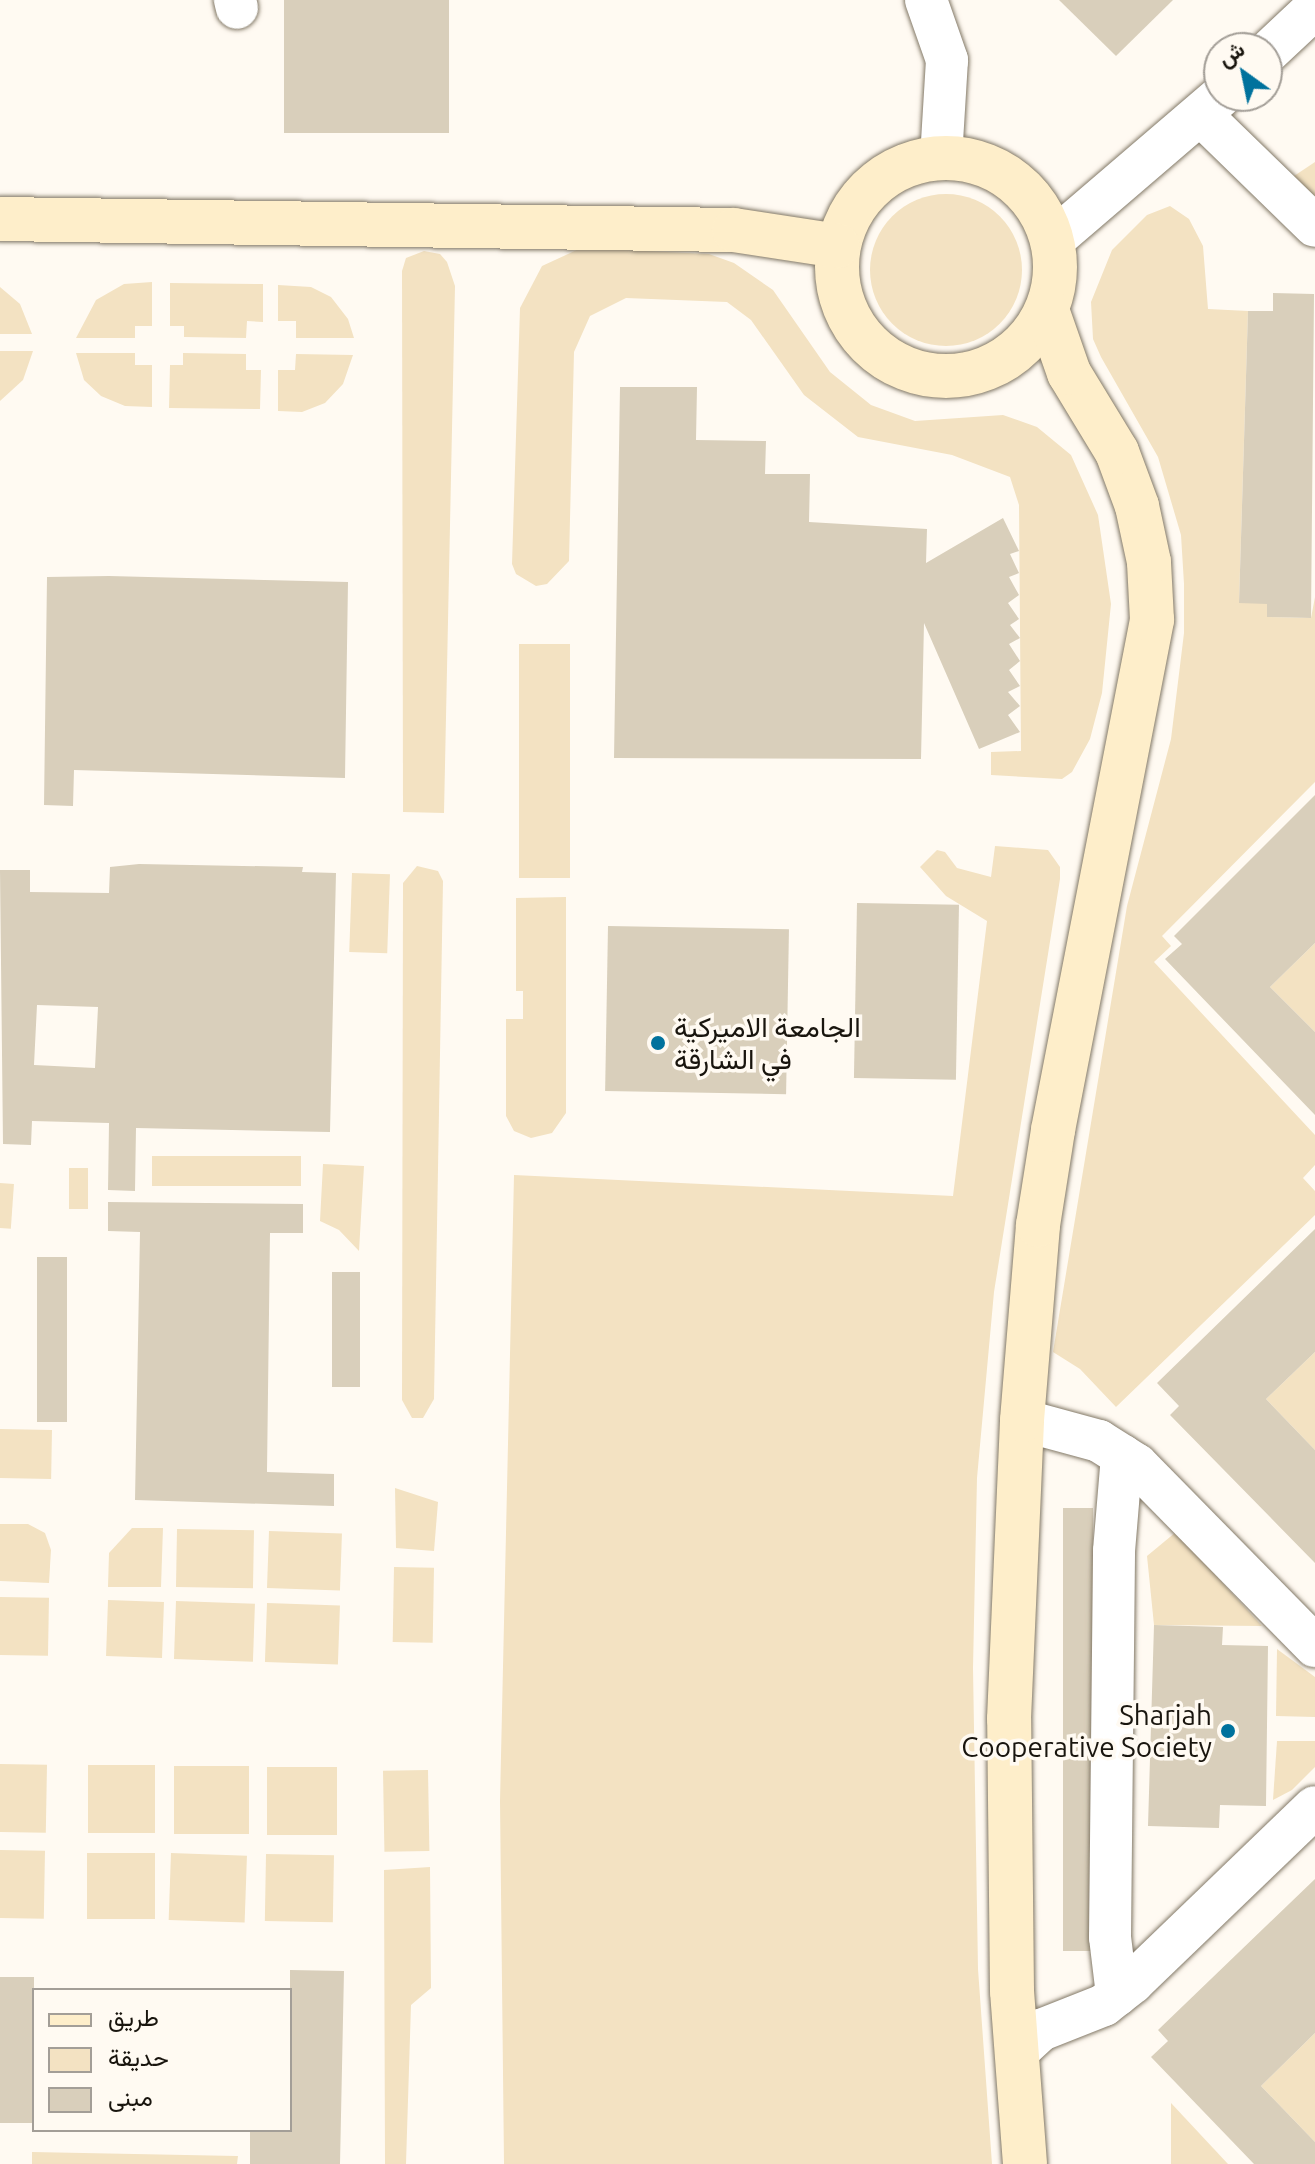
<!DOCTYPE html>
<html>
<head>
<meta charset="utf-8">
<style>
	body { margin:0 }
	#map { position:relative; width:1315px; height:2164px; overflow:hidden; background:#fffaf2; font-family:Ubuntu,Vazirmatn,sans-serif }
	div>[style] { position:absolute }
	.green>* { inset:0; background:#f3e2c2; transform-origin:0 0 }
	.round { border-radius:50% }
	.building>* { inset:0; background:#d9cfbb; transform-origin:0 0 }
	.roads { filter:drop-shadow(0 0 2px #837967) drop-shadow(0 0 2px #837967) }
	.street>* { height:42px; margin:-21px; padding:0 21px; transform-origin:21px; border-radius:21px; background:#fff }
	.secondary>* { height:44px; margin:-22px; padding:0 22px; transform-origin:22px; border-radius:22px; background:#feeeca }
	.secondary>.ring { margin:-22px; padding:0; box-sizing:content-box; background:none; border:44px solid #feeeca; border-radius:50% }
	.dots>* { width:22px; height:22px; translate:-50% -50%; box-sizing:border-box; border:4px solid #fffaf2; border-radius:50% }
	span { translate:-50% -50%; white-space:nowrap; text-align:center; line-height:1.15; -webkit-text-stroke:7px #fffaf2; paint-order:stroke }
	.poi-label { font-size:28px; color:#19150e }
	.left { translate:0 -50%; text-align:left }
	.right { translate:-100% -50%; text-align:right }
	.legend { position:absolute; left:32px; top:1988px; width:260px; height:144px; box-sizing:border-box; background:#fffaf2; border:2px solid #a39e97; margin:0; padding:10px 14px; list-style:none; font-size:24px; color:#19150e }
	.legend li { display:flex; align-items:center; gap:16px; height:40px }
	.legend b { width:40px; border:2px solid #a39e97 }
	.north { position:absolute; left:1203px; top:32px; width:80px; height:80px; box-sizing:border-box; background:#fffaf2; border:2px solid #a39e97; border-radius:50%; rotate:327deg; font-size:22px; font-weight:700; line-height:32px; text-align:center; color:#19150e }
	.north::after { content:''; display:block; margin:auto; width:28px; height:36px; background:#00729d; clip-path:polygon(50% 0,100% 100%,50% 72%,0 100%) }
</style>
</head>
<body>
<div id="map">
	<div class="green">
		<div style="clip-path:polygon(1315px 162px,1315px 201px,1291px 178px)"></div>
		<div class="round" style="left:870px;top:194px;width:152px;height:152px"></div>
		<div style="clip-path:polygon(1170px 206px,1189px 219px,1203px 246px,1208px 309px,1248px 311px,1239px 602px,1268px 592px,1267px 617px,1311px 618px,1315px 597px,1315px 782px,1162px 936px,1171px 946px,1154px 962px,1315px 1135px,1315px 1165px,1303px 1178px,1315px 1191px,1315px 1215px,1116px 1407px,1080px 1369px,1053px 1352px,1127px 906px,1171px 739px,1184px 633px,1184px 584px,1181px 535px,1158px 457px,1101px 357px,1093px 339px,1091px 302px,1112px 250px,1147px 215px)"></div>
		<div style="clip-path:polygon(581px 248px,709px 254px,734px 263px,773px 290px,830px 372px,871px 405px,915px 421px,1003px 415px,1037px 427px,1071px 455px,1098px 515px,1111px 604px,1102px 693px,1090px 739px,1072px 772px,1062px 779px,991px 775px,991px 752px,1021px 751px,1019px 505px,1010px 477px,952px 455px,858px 437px,804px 395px,751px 320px,727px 302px,626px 298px,590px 316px,574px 352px,569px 561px,547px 584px,536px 586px,516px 574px,512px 564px,520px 308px,542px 266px)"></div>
		<div style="clip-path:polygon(424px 251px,440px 254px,447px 262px,455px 286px,444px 813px,403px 812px,402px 271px,406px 258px)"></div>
		<div style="clip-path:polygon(152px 282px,152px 326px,135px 326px,135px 338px,76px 338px,96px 300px,124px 284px)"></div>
		<div style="clip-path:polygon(170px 283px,263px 284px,263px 322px,247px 321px,246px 338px,184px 337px,184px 326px,170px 326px)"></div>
		<div style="clip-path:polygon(278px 285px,311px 287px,331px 297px,348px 319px,354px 338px,296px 338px,296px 321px,278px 321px)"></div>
		<div style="clip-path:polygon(0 287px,20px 304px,32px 334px,0 334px)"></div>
		<div style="clip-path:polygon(0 351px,33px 351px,23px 380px,0 401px)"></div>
		<div style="clip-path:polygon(76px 353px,135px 353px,135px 365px,152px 365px,152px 407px,125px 406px,101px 396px,84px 380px)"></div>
		<div style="clip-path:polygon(183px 353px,246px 354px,246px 370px,261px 370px,260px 409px,169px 408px,170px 365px,183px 365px)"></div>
		<div style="clip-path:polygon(296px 354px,353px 355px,343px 384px,325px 403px,302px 412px,278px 411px,278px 370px,295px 370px)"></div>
		<div style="left:519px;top:644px;width:51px;height:234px"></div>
		<div style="clip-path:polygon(995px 846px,1048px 850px,1060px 867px,1060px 879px,994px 1292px,977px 1478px,973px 1668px,978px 1969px,992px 2164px,504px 2164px,500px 1801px,514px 1175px,953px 1196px,987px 921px,946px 896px,920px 867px,937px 850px,945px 852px,957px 868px,991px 877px)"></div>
		<div style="clip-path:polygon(417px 866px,438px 871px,443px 881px,434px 1399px,423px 1418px,412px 1418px,402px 1400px,403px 883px)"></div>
		<div style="left:352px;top:873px;width:38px;height:79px;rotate:2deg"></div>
		<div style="clip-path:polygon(566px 897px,566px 1113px,552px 1133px,531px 1138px,514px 1131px,506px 1116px,506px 1019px,523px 1019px,523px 991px,516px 991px,516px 898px)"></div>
		<div style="clip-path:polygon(1315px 943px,1315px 1032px,1270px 987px)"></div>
		<div style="left:152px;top:1156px;width:149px;height:30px"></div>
		<div style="clip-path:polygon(323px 1164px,364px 1166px,359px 1251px,339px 1230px,320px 1221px)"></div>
		<div style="left:69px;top:1168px;width:19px;height:41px"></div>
		<div style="left:0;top:1183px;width:14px;height:45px;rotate:4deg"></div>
		<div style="clip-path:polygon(1315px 1352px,1315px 1450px,1266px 1399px)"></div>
		<div style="left:0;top:1429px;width:52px;height:49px;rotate:1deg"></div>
		<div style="clip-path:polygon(395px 1488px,438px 1502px,434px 1551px,396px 1548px)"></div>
		<div style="clip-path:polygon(0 1524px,28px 1524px,45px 1533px,51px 1550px,49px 1583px,0 1581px)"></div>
		<div style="clip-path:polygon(132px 1528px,163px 1528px,161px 1587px,108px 1587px,109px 1553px)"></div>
		<div style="left:177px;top:1529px;width:77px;height:58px;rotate:1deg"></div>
		<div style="left:269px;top:1531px;width:73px;height:57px;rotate:2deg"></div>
		<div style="clip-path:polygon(1176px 1532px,1262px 1626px,1154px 1625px,1147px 1556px)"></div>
		<div style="left:394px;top:1567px;width:40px;height:75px;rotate:1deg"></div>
		<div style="left:0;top:1597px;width:49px;height:58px;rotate:1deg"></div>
		<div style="left:108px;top:1600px;width:56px;height:56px;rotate:2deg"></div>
		<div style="left:176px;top:1601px;width:79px;height:58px;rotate:2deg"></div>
		<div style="left:267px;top:1603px;width:73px;height:59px;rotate:2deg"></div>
		<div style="clip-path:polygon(1277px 1649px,1315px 1677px,1315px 1717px,1276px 1716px)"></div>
		<div style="clip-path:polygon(1277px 1741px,1315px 1741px,1315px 1767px,1292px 1790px,1273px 1800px)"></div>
		<div style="left:0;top:1764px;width:47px;height:68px;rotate:1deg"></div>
		<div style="left:88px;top:1765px;width:67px;height:68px"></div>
		<div style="left:174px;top:1766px;width:75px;height:68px"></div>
		<div style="left:267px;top:1767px;width:70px;height:68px"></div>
		<div style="left:428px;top:1770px;width:81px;height:45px;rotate:89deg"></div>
		<div style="left:0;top:1850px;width:45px;height:68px;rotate:1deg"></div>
		<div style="left:87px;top:1853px;width:68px;height:66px"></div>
		<div style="left:171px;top:1853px;width:76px;height:67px;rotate:2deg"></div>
		<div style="left:266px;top:1854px;width:68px;height:67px;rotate:1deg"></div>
		<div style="clip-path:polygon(430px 1867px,431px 1988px,411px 2005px,406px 2164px,385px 2164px,384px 1870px)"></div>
		<div style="clip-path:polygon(1315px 2033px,1315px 2142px,1261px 2086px)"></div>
		<div style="clip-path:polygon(1171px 2103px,1228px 2164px,1171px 2164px)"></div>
		<div style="clip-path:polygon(32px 2152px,237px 2156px,238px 2156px,237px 2164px,32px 2164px)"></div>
	</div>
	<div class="building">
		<div style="left:284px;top:0;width:165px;height:133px"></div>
		<div style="clip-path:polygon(1059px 0,1173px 0,1116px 56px)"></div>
		<div style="clip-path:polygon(1273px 293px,1314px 294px,1311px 618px,1267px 617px,1267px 604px,1239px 603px,1248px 311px,1273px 311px)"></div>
		<div style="clip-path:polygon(620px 387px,697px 387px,696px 440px,766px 441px,765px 474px,810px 474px,809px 522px,927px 529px,926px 563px,1003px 518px,1019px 551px,1010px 554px,1019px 573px,1009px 577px,1019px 595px,1008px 603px,1019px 619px,1010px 625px,1020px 638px,1009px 644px,1020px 661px,1009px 670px,1020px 686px,1008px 692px,1020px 706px,1008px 715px,1020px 732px,979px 749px,924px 623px,921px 759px,614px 758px)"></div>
		<div style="clip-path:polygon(109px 576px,348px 582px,345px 778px,74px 770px,73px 806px,44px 805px,47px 577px)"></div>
		<div style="clip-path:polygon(1315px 795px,1315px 943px,1270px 987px,1315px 1032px,1315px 1115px,1165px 959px,1182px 944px,1174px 936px)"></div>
		<div style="clip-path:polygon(evenodd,139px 864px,303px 867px,302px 872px,336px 873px,330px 1132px,136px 1128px,135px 1191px,108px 1190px,109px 1123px,32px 1121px,31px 1145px,3px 1144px,0 870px,30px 870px,30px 892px,109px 893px,110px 867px,139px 864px,37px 1005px,98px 1007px,95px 1068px,34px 1065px,37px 1005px)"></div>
		<div style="left:857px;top:903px;width:102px;height:175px;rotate:1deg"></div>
		<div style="left:608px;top:926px;width:181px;height:165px;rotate:1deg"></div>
		<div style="clip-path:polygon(108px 1202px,303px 1204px,303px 1233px,270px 1233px,267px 1472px,334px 1474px,334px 1506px,135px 1500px,140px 1232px,108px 1231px)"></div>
		<div style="clip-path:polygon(1315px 1229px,1315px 1352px,1266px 1399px,1315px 1450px,1315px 1563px,1170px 1415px,1179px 1406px,1157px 1383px)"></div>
		<div style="left:37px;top:1257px;width:30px;height:165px"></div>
		<div style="left:332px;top:1272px;width:28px;height:115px"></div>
		<div style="left:1063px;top:1508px;width:30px;height:443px"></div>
		<div style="clip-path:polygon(1154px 1625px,1223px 1627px,1222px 1645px,1268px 1646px,1266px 1806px,1220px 1805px,1219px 1828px,1148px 1826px)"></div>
		<div style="clip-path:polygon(1315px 1879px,1315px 2033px,1261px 2086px,1315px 2142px,1315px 2164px,1254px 2164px,1151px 2057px,1168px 2041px,1158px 2030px)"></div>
		<div style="clip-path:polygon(290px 1970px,344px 1971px,340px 2164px,250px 2164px,250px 2130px,290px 2130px)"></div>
		<div style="left:0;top:1977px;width:34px;height:146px"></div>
	</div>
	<div class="roads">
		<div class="street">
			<div style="left:235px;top:0;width:8px;rotate:76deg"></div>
			<div style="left:926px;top:0;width:64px;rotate:70.7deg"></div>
			<div style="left:947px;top:60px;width:98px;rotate:93.5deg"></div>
			<div style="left:1267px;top:53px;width:66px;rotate:-43.2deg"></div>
			<div style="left:1201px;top:115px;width:159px;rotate:44.2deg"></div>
			<div style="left:1053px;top:240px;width:221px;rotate:-40.6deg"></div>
			<div style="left:1022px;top:1420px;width:80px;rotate:15.3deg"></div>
			<div style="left:1099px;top:1441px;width:45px;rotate:32.3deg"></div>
			<div style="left:1137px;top:1465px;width:254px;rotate:45.5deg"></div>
			<div style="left:1117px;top:1995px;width:58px;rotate:-96.9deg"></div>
			<div style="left:1110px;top:1937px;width:386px;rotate:-89.4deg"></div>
			<div style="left:1114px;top:1551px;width:96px;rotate:-85.2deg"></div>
			<div style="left:1016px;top:2053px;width:34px;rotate:-43deg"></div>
			<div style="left:1041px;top:2030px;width:68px;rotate:-21.6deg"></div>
			<div style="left:1104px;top:2005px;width:37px;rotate:-38deg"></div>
			<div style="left:1133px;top:1982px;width:252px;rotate:-43.9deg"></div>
		</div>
		<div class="secondary">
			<div class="ring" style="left:837px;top:158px;width:174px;height:174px"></div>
			<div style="left:0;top:219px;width:734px;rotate:0.86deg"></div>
			<div style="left:734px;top:230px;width:105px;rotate:8.7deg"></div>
			<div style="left:1025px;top:2164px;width:173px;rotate:-94.3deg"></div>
			<div style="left:1012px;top:1991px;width:272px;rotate:-90.6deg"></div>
			<div style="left:1009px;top:1719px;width:299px;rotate:-87.5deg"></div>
			<div style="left:1022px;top:1420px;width:196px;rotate:-85.3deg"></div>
			<div style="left:1038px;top:1225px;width:96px;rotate:-81deg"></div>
			<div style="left:1053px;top:1130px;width:520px;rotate:-79.01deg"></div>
			<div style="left:1152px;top:620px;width:58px;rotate:-93deg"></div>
			<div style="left:1149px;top:562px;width:57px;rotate:-102.1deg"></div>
			<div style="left:1137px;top:506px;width:58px;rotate:-110.3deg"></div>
			<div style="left:1117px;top:452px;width:92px;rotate:-121.3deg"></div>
			<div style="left:1069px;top:373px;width:67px;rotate:-109.2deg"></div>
		</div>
	</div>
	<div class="dots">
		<div style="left:658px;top:1043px;background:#00729d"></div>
		<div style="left:1228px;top:1731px;background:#00729d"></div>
	</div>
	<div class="poi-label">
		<span class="left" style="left:674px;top:1043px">الجامعة الاميركية<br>في الشارقة</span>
		<span class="right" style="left:1212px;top:1731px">Sharjah<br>Cooperative Society</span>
	</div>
	<ul class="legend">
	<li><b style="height:10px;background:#feeeca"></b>طريق</li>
	<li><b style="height:22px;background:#f3e2c2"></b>حديقة</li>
	<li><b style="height:22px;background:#d9cfbb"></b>مبنى</li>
	</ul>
	<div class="north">ش</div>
</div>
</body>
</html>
